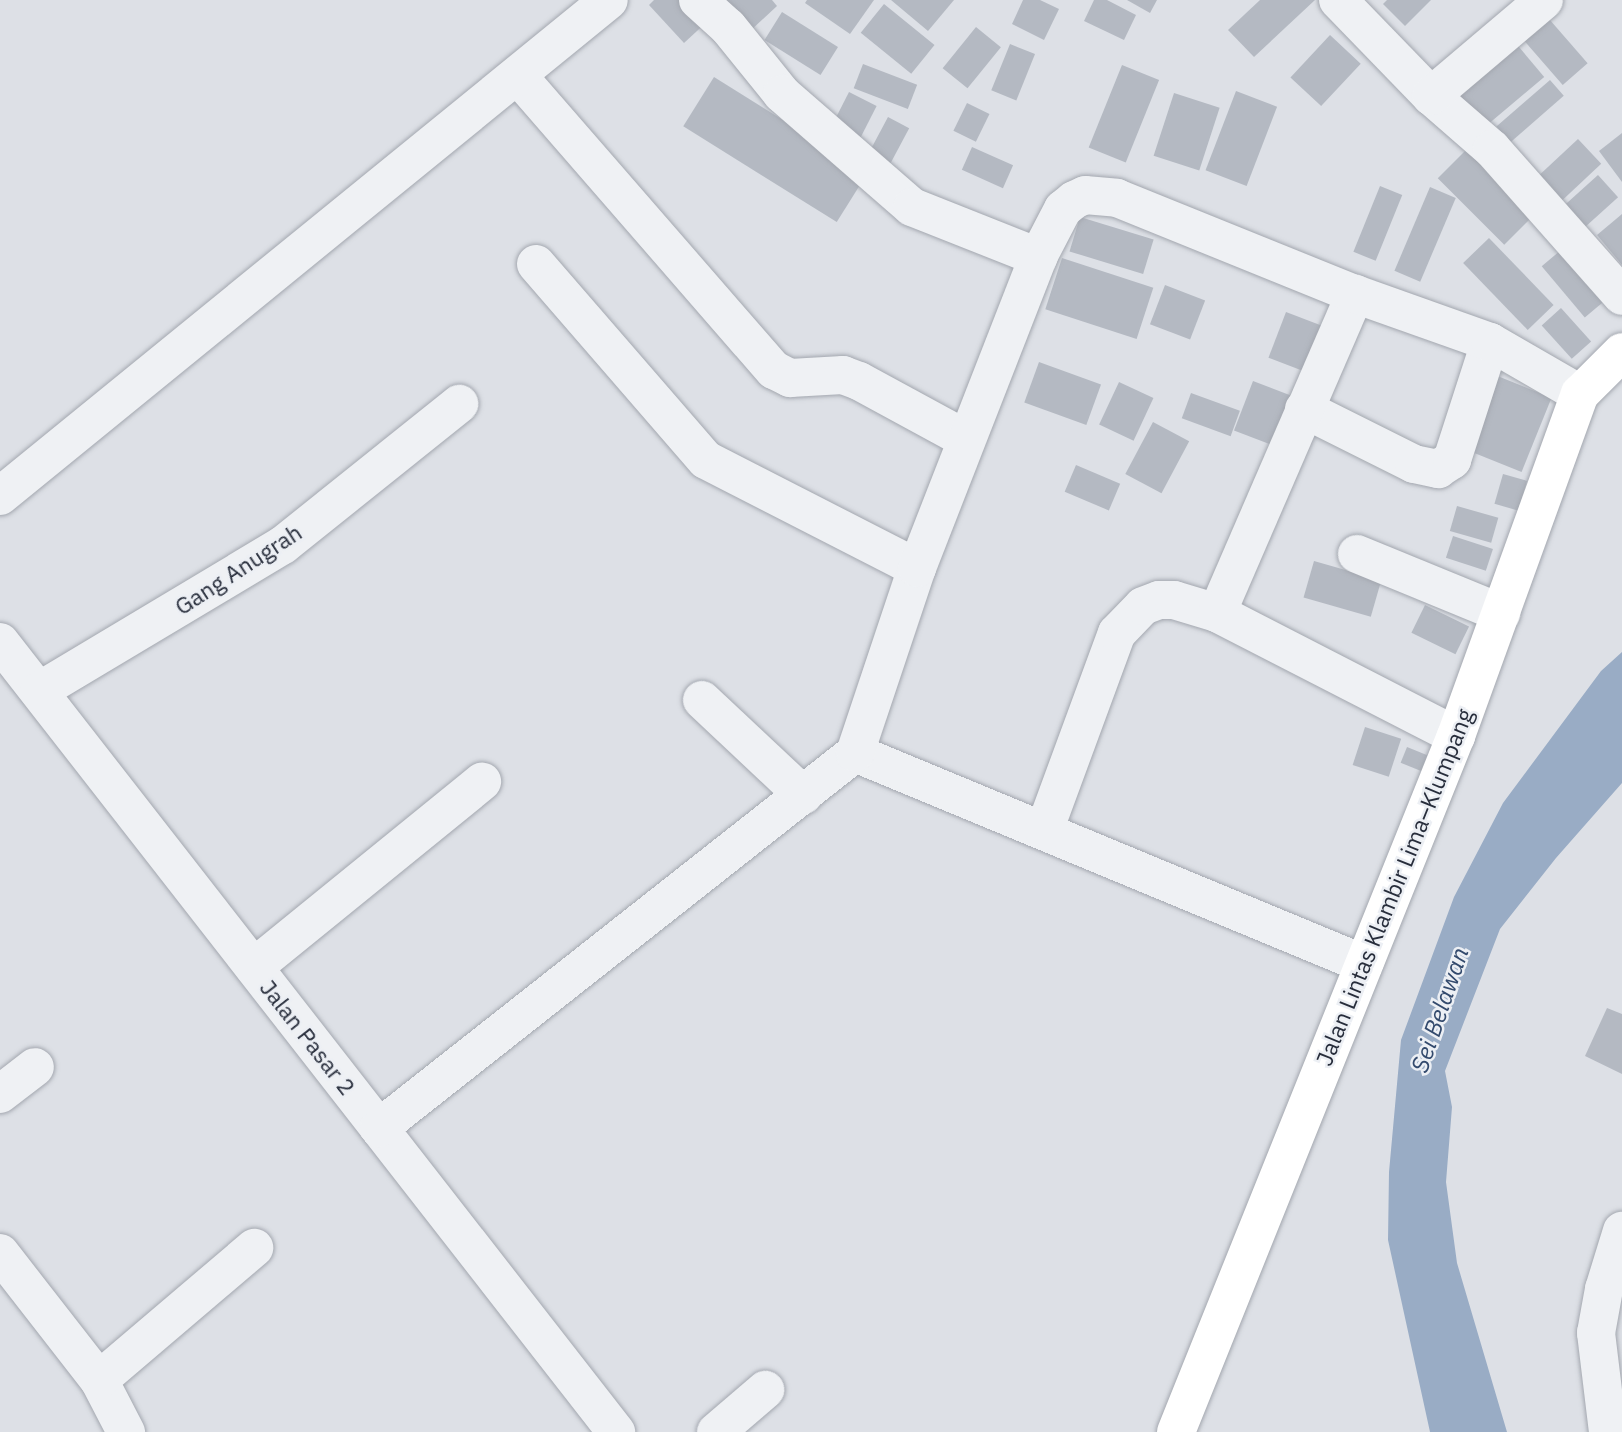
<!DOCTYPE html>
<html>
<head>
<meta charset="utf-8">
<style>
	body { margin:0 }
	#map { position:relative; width:1622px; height:1432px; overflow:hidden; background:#dde0e6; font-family:"IBM Plex Sans",sans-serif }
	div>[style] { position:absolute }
	.water>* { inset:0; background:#99acc5 }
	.building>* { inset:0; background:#b4b9c2; transform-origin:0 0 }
	.roads { filter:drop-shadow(0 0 2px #a3a7af) drop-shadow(0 0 2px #a3a7af) }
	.minor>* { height:38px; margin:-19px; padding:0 19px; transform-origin:19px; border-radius:19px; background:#eff1f4 }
	.major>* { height:38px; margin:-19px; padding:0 19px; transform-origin:19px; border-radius:19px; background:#fff }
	span { translate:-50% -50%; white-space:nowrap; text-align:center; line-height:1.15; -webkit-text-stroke:5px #eceff4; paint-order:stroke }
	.street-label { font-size:23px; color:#272d3b }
	.water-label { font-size:24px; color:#334a6d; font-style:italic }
</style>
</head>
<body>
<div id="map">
	<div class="water">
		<div style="clip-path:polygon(1622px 652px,1622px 783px,1556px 858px,1500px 929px,1445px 1071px,1452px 1107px,1446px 1182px,1457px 1263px,1507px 1432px,1430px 1432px,1388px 1240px,1389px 1172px,1401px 1040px,1454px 897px,1503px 803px,1601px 671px)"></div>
	</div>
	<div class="building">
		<div style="clip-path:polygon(654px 0,693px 0,710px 19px,684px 43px,649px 5px)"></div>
		<div style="clip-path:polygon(720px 0,772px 0,777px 6px,749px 32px)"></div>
		<div style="clip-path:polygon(807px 0,874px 0,850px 34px,805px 3px)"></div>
		<div style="clip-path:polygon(891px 0,954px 0,928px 31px)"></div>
		<div style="clip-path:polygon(1023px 0,1040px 0,1059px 9px,1044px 40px,1012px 24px)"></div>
		<div style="clip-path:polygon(1094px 0,1107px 0,1136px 15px,1124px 40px,1084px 21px)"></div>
		<div style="clip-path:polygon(1127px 0,1157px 0,1150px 13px)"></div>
		<div style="clip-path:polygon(1260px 0,1315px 0,1254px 57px,1228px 30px)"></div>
		<div style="clip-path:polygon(1387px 0,1431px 0,1405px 26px,1383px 4px)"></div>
		<div style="left:884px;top:4px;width:65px;height:37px;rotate:39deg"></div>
		<div style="left:782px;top:12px;width:66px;height:33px;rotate:32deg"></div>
		<div style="left:1543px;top:12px;width:68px;height:33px;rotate:49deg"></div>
		<div style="left:976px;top:27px;width:32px;height:53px;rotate:39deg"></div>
		<div style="left:1330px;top:35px;width:42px;height:58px;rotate:43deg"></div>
		<div style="left:1514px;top:41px;width:47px;height:78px;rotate:50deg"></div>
		<div style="left:1010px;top:44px;width:27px;height:50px;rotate:22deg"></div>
		<div style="left:863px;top:64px;width:58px;height:26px;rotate:21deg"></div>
		<div style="left:1122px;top:65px;width:40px;height:89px;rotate:22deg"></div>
		<div style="left:714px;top:77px;width:181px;height:58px;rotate:32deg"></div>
		<div style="left:1550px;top:80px;width:21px;height:71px;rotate:49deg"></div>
		<div style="left:1236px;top:91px;width:44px;height:85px;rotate:21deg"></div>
		<div style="left:849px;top:92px;width:31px;height:46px;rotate:27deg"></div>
		<div style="left:1174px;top:93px;width:48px;height:66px;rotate:18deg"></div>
		<div style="left:967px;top:103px;width:25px;height:31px;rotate:26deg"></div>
		<div style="left:888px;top:117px;width:24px;height:44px;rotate:28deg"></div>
		<div style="clip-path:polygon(1622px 133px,1622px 182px,1599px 151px)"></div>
		<div style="left:1578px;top:139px;width:34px;height:55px;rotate:47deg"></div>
		<div style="left:1471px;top:145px;width:94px;height:47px;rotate:45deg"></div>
		<div style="left:972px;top:147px;width:45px;height:25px;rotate:24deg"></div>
		<div style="left:1598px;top:175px;width:30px;height:44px;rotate:48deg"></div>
		<div style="left:1380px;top:186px;width:24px;height:71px;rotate:22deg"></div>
		<div style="left:1430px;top:187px;width:28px;height:91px;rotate:23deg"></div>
		<div style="clip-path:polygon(1622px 214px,1622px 265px,1597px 235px)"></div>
		<div style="left:1080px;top:217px;width:77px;height:36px;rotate:17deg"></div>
		<div style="left:1489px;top:238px;width:93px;height:36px;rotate:46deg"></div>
		<div style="left:1567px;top:245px;width:67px;height:33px;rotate:50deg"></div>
		<div style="left:1062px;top:258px;width:96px;height:54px;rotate:18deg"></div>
		<div style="left:1165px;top:285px;width:43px;height:42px;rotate:21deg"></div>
		<div style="left:1561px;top:308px;width:45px;height:26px;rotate:48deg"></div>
		<div style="left:1286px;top:312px;width:47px;height:49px;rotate:21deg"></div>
		<div style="left:1039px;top:362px;width:66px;height:43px;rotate:20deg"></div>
		<div style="left:1495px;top:375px;width:61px;height:80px;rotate:22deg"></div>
		<div style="left:1253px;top:381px;width:53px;height:53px;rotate:21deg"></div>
		<div style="left:1119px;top:382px;width:38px;height:47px;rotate:25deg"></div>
		<div style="left:1191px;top:393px;width:52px;height:27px;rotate:20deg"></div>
		<div style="left:1153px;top:422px;width:41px;height:59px;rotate:28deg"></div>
		<div style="left:1076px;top:465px;width:48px;height:29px;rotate:23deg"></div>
		<div style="left:1503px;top:474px;width:25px;height:31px;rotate:16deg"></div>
		<div style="left:1457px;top:506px;width:43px;height:26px;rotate:16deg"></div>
		<div style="left:1453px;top:536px;width:42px;height:23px;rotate:18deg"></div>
		<div style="left:1314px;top:561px;width:70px;height:38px;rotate:16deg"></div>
		<div style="left:1425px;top:605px;width:49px;height:31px;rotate:26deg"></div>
		<div style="left:1365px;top:727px;width:38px;height:40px;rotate:18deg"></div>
		<div style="left:1407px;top:747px;width:22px;height:17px;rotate:22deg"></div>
		<div style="clip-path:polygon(1607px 1008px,1622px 1014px,1622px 1074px,1585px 1056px)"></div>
	</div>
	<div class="roads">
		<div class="minor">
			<div style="left:698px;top:0;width:40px;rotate:42deg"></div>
			<div style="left:728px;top:27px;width:86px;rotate:51.1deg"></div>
			<div style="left:782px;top:94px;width:172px;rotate:41deg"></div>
			<div style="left:912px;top:207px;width:136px;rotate:21.6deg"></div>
			<div style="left:1338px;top:0;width:134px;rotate:45.9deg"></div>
			<div style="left:1431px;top:96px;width:81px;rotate:41deg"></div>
			<div style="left:1492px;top:149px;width:196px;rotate:48.5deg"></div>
			<div style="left:518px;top:76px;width:390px;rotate:49deg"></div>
			<div style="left:774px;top:370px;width:18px;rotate:27deg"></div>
			<div style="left:790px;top:378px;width:53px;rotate:-3.2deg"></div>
			<div style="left:843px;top:375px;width:17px;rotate:21deg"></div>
			<div style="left:859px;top:381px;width:122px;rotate:28.5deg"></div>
			<div style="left:1431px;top:96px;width:148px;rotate:-40.3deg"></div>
			<div style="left:536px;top:264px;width:259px;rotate:49.1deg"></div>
			<div style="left:706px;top:460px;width:237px;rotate:27.1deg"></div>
			<div style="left:1304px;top:409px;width:123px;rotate:26.6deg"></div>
			<div style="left:1414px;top:464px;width:25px;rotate:12deg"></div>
			<div style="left:1438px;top:469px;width:17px;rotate:-33deg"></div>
			<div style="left:1452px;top:460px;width:124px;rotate:-72.1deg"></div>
			<div style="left:0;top:496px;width:785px;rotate:-39.16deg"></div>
			<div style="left:1357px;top:554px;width:156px;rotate:22.3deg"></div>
			<div style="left:1217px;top:613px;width:348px;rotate:-66.6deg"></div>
			<div style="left:0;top:642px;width:1002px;rotate:52.05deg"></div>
			<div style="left:39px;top:691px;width:284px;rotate:-30.9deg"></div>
			<div style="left:283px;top:545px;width:226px;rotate:-38.7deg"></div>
			<div style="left:702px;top:700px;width:139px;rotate:43.2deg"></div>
			<div style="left:855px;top:753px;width:551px;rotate:22.52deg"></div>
			<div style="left:1044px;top:831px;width:211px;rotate:-69.8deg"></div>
			<div style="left:1117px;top:633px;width:37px;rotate:-46deg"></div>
			<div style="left:1143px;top:606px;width:17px;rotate:-21deg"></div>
			<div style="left:1159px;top:600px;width:15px"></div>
			<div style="left:1174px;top:600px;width:45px;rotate:16.8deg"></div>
			<div style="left:1217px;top:613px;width:269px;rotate:27.2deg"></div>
			<div style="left:254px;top:967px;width:294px;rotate:-39.1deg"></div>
			<div style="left:0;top:1094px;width:44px;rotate:-37.6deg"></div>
			<div style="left:379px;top:1128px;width:606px;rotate:-38.23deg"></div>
			<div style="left:855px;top:753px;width:195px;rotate:-71.5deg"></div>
			<div style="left:917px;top:568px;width:334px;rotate:-68.7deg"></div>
			<div style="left:1038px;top:257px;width:54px;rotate:-62.5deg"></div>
			<div style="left:1063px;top:209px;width:14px;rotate:-39deg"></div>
			<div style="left:1074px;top:200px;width:12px;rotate:-24deg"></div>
			<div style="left:1085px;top:195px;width:32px;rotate:5deg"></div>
			<div style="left:1117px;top:198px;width:257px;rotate:22deg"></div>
			<div style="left:1355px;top:294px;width:143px;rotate:19.6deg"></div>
			<div style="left:1490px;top:342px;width:104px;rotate:30deg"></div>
			<div style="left:0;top:1253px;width:161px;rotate:52.1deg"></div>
			<div style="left:99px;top:1380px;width:59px;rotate:62.6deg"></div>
			<div style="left:99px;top:1380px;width:204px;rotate:-40.4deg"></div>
			<div style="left:716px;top:1432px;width:65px;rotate:-40.6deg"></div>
			<div style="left:1608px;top:1432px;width:100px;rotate:-96.9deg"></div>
			<div style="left:1596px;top:1333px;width:45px;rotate:-79.7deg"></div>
			<div style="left:1604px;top:1289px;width:61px;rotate:-72.8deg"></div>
		</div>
		<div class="major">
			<div style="left:1176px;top:1432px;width:750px;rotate:-68.09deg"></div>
			<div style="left:1456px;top:736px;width:364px;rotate:-70.1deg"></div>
			<div style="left:1580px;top:394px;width:59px;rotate:-45deg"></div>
		</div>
	</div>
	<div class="street-label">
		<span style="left:238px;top:569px;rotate:-33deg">Gang Anugrah</span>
		<span style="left:1394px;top:887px;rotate:-68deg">Jalan Lintas Klambir Lima–Klumpang</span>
		<span style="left:308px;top:1037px;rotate:52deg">Jalan Pasar 2</span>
	</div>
	<div class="water-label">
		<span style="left:1440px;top:1010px;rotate:-71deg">Sei Belawan</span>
	</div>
</div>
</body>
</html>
